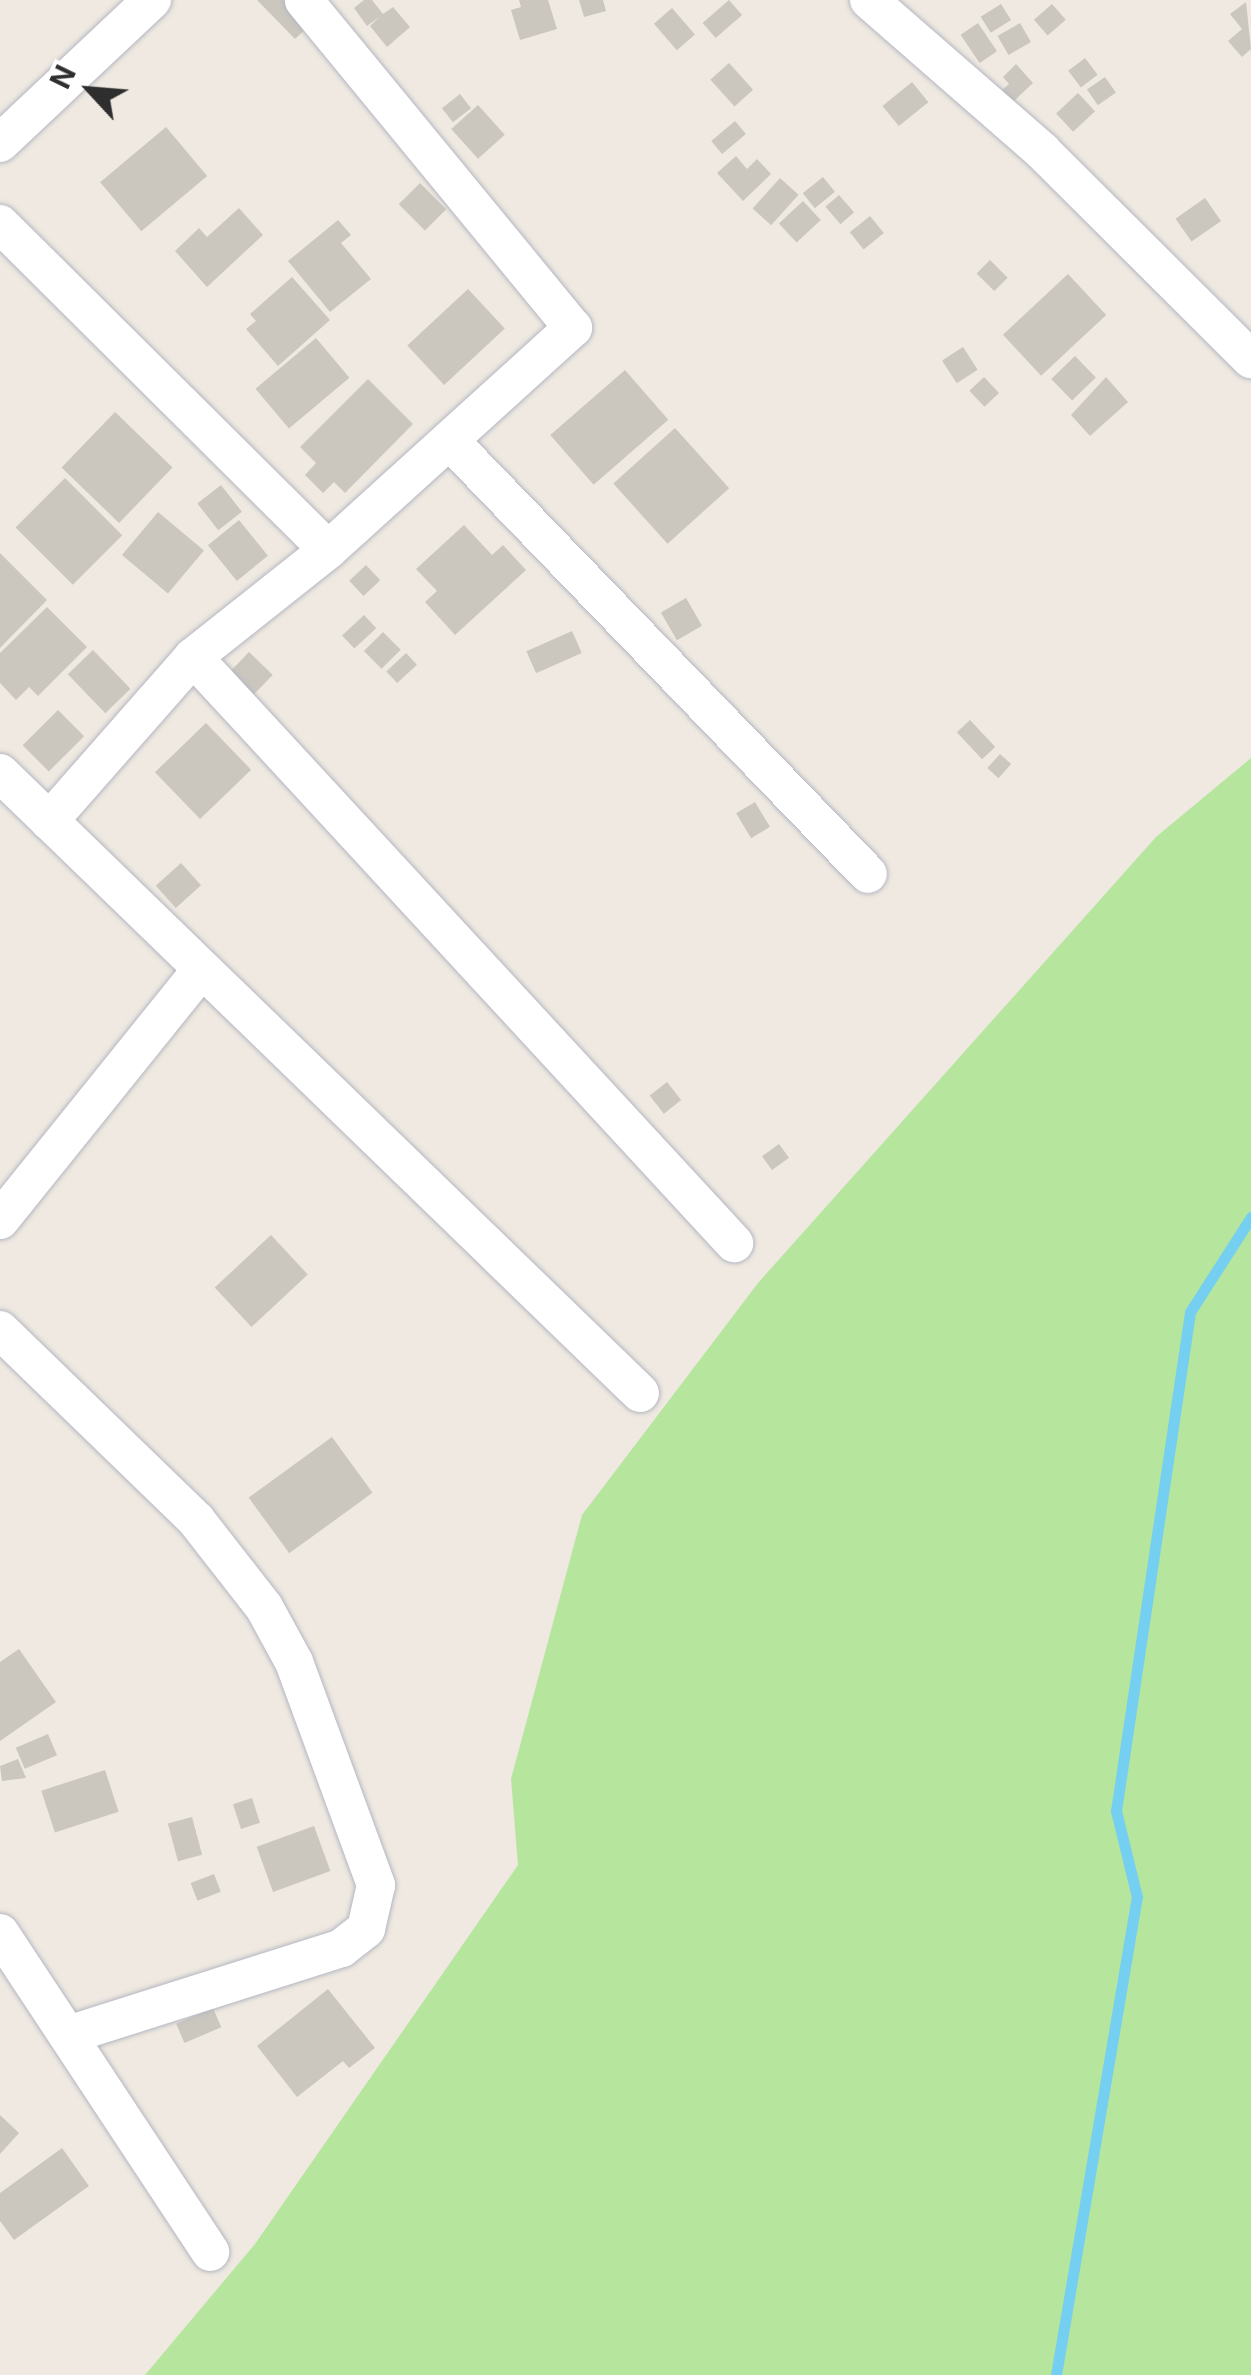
<!DOCTYPE html>
<html>
<head>
<meta charset="utf-8">
<style>
	body { margin:0 }
	#map { position:relative; width:1251px; height:2375px; overflow:hidden; background:#efe9e1; font-family:Inter,sans-serif }
	div>[style] { position:absolute }
	.green>* { inset:0; background:#b6e59e }
	.stream>* { height:11px; margin:-5.5px; padding:0 5.5px; transform-origin:5.5px; border-radius:5.5px; background:#75cff0 }
	.building>* { inset:0; background:#cbc7bf; transform-origin:0 0 }
	.roads { filter:drop-shadow(0 0 2px #b4b7c1) drop-shadow(0 0 2px #b4b7c1) }
	.minor>* { height:38px; margin:-19px; padding:0 19px; transform-origin:19px; border-radius:19px; background:#fff }
	span { translate:-50% -50%; white-space:nowrap; text-align:center; line-height:1.15; -webkit-text-stroke:8px #fff; paint-order:stroke }
	.north { position:absolute; left:40px; top:40px; width:100px; height:100px; -webkit-text-stroke:8px #fff; paint-order:stroke; rotate:296deg; font-size:28px; font-weight:700; line-height:40px; text-align:center; color:#2e2e2e }
	.north::after { content:''; display:block; margin:auto; width:35px; height:45px; background:#2e2e2e; clip-path:polygon(50% 0,100% 100%,50% 72%,0 100%) }
</style>
</head>
<body>
<div id="map">
	<div class="green">
		<div style="clip-path:polygon(1251px 758px,1251px 2375px,145px 2375px,255px 2244px,518px 1865px,511px 1779px,582px 1515px,758px 1283px,1156px 837px)"></div>
	</div>
	<div class="stream">
		<div style="left:1056px;top:2375px;width:485px;rotate:-80.4deg"></div>
		<div style="left:1137px;top:1897px;width:89px;rotate:-103.7deg"></div>
		<div style="left:1116px;top:1811px;width:504px;rotate:-81.56deg"></div>
		<div style="left:1190px;top:1312px;width:113px;rotate:-57.3deg"></div>
	</div>
	<div class="building">
		<div style="clip-path:polygon(257px 0,293px 0,313px 22px,295px 39px)"></div>
		<div style="clip-path:polygon(364px 0,372px 0,383px 14px,393px 7px,410px 27px,387px 47px,370px 26px,379px 17px,367px 26px,354px 8px)"></div>
		<div style="clip-path:polygon(519px 0,548px 0,557px 29px,520px 40px,511px 10px,521px 7px)"></div>
		<div style="clip-path:polygon(579px 0,603px 0,606px 11px,584px 17px)"></div>
		<div style="left:729px;top:0;width:20px;height:35px;rotate:49deg"></div>
		<div style="clip-path:polygon(1246px 2px,1251px 49px,1242px 57px,1228px 41px,1242px 29px,1230px 14px)"></div>
		<div style="left:1001px;top:4px;width:19px;height:24px;rotate:58deg"></div>
		<div style="left:1052px;top:4px;width:21px;height:24px;rotate:49deg"></div>
		<div style="left:672px;top:8px;width:35px;height:24px;rotate:49deg"></div>
		<div style="left:978px;top:23px;width:34px;height:21px;rotate:56deg"></div>
		<div style="left:1020px;top:23px;width:22px;height:26px;rotate:60deg"></div>
		<div style="left:1085px;top:58px;width:21px;height:21px;rotate:53deg"></div>
		<div style="left:729px;top:63px;width:36px;height:25px;rotate:48deg"></div>
		<div style="clip-path:polygon(1016px 64px,1033px 83px,1014px 101px,1002px 90px,1009px 84px,1003px 77px)"></div>
		<div style="left:1105px;top:77px;width:19px;height:22px;rotate:55deg"></div>
		<div style="left:912px;top:82px;width:26px;height:38px;rotate:51deg"></div>
		<div style="left:1078px;top:93px;width:25px;height:30px;rotate:47deg"></div>
		<div style="left:460px;top:94px;width:18px;height:23px;rotate:52deg"></div>
		<div style="left:478px;top:105px;width:40px;height:36px;rotate:48deg"></div>
		<div style="left:735px;top:121px;width:17px;height:31px;rotate:50deg"></div>
		<div style="left:166px;top:127px;width:64px;height:86px;rotate:50deg"></div>
		<div style="clip-path:polygon(736px 156px,747px 169px,757px 159px,771px 174px,743px 201px,717px 173px)"></div>
		<div style="left:823px;top:177px;width:19px;height:26px;rotate:51deg"></div>
		<div style="left:780px;top:178px;width:25px;height:41px;rotate:42deg"></div>
		<div style="left:420px;top:183px;width:37px;height:30px;rotate:45deg"></div>
		<div style="left:839px;top:195px;width:23px;height:18px;rotate:49deg"></div>
		<div style="left:1205px;top:198px;width:28px;height:36px;rotate:55deg"></div>
		<div style="left:803px;top:201px;width:26px;height:33px;rotate:47deg"></div>
		<div style="clip-path:polygon(239px 208px,263px 235px,207px 287px,175px 251px,199px 228px,207px 237px)"></div>
		<div style="left:870px;top:216px;width:22px;height:26px;rotate:51deg"></div>
		<div style="clip-path:polygon(338px 220px,351px 235px,341px 243px,371px 279px,330px 312px,288px 261px)"></div>
		<div style="left:990px;top:260px;width:25px;height:19px;rotate:45deg"></div>
		<div style="left:1068px;top:274px;width:56px;height:89px;rotate:47deg"></div>
		<div style="clip-path:polygon(292px 277px,330px 320px,278px 366px,246px 329px,256px 321px,250px 314px)"></div>
		<div style="left:468px;top:289px;width:54px;height:83px;rotate:47deg"></div>
		<div style="left:316px;top:338px;width:52px;height:79px;rotate:50deg"></div>
		<div style="left:963px;top:347px;width:27px;height:25px;rotate:57deg"></div>
		<div style="left:1075px;top:356px;width:30px;height:33px;rotate:46deg"></div>
		<div style="left:625px;top:370px;width:66px;height:99px;rotate:49deg"></div>
		<div style="left:984px;top:377px;width:22px;height:20px;rotate:47deg"></div>
		<div style="clip-path:polygon(1106px 377px,1128px 402px,1090px 436px,1071px 415px)"></div>
		<div style="clip-path:polygon(368px 379px,413px 424px,345px 493px,334px 482px,323px 493px,305px 475px,316px 463px,300px 447px)"></div>
		<div style="left:115px;top:412px;width:80px;height:77px;rotate:44deg"></div>
		<div style="left:675px;top:428px;width:81px;height:83px;rotate:48deg"></div>
		<div style="left:65px;top:478px;width:81px;height:70px;rotate:45deg"></div>
		<div style="left:221px;top:485px;width:34px;height:30px;rotate:52deg"></div>
		<div style="left:158px;top:512px;width:60px;height:56px;rotate:40deg"></div>
		<div style="left:239px;top:520px;width:46px;height:40px;rotate:51deg"></div>
		<div style="clip-path:polygon(464px 525px,492px 555px,503px 545px,526px 570px,455px 635px,425px 602px,437px 591px,416px 569px)"></div>
		<div style="clip-path:polygon(0 553px,47px 600px,0 648px)"></div>
		<div style="left:366px;top:565px;width:21px;height:23px;rotate:47deg"></div>
		<div style="left:686px;top:598px;width:32px;height:29px;rotate:60deg"></div>
		<div style="clip-path:polygon(47px 607px,87px 647px,38px 696px,29px 687px,16px 700px,0 683px,0 653px)"></div>
		<div style="left:364px;top:615px;width:18px;height:30px;rotate:47deg"></div>
		<div style="left:572px;top:631px;width:24px;height:50px;rotate:66deg"></div>
		<div style="left:383px;top:632px;width:25px;height:27px;rotate:45deg"></div>
		<div style="left:93px;top:650px;width:54px;height:35px;rotate:46deg"></div>
		<div style="left:249px;top:652px;width:33px;height:34px;rotate:44deg"></div>
		<div style="left:406px;top:653px;width:16px;height:27px;rotate:47deg"></div>
		<div style="left:58px;top:710px;width:37px;height:50px;rotate:45deg"></div>
		<div style="left:970px;top:720px;width:37px;height:18px;rotate:47deg"></div>
		<div style="left:206px;top:723px;width:65px;height:71px;rotate:46deg"></div>
		<div style="left:1000px;top:754px;width:15px;height:19px;rotate:42deg"></div>
		<div style="left:755px;top:802px;width:29px;height:22px;rotate:59deg"></div>
		<div style="left:181px;top:863px;width:30px;height:34px;rotate:48deg"></div>
		<div style="left:667px;top:1082px;width:23px;height:22px;rotate:52deg"></div>
		<div style="left:779px;top:1144px;width:17px;height:21px;rotate:54deg"></div>
		<div style="left:271px;top:1235px;width:54px;height:77px;rotate:47deg"></div>
		<div style="left:332px;top:1437px;width:69px;height:103px;rotate:54deg"></div>
		<div style="clip-path:polygon(19px 1649px,56px 1702px,0 1741px,0 1662px)"></div>
		<div style="left:48px;top:1734px;width:23px;height:35px;rotate:67deg"></div>
		<div style="clip-path:polygon(18px 1759px,26px 1778px,2px 1781px,0 1766px)"></div>
		<div style="left:105px;top:1770px;width:44px;height:67px;rotate:72deg"></div>
		<div style="left:252px;top:1798px;width:26px;height:20px;rotate:72deg"></div>
		<div style="left:192px;top:1817px;width:39px;height:25px;rotate:75deg"></div>
		<div style="left:314px;top:1826px;width:48px;height:61px;rotate:70deg"></div>
		<div style="left:214px;top:1874px;width:19px;height:25px;rotate:69deg"></div>
		<div style="clip-path:polygon(328px 1989px,375px 2048px,349px 2068px,343px 2061px,297px 2097px,257px 2046px)"></div>
		<div style="left:213px;top:2008px;width:21px;height:40px;rotate:67deg"></div>
		<div style="clip-path:polygon(0 2115px,19px 2133px,0 2154px)"></div>
		<div style="clip-path:polygon(62px 2148px,89px 2186px,14px 2240px,0 2221px,0 2193px)"></div>
	</div>
	<div class="roads">
		<div class="minor">
			<div style="left:869px;top:0;width:230px;rotate:41.1deg"></div>
			<div style="left:1042px;top:151px;width:295px;rotate:44.9deg"></div>
			<div style="left:0;top:143px;width:209px;rotate:-43.3deg"></div>
			<div style="left:0;top:224px;width:462px;rotate:44.8deg"></div>
			<div style="left:449px;top:440px;width:603px;rotate:46.01deg"></div>
			<div style="left:193px;top:657px;width:798px;rotate:47.29deg"></div>
			<div style="left:0;top:773px;width:891px;rotate:44.09deg"></div>
			<div style="left:49px;top:821px;width:218px;rotate:-48.7deg"></div>
			<div style="left:193px;top:657px;width:172px;rotate:-38.4deg"></div>
			<div style="left:328px;top:550px;width:331px;rotate:-42.2deg"></div>
			<div style="left:573px;top:328px;width:424px;rotate:-129.4deg"></div>
			<div style="left:0;top:1220px;width:322px;rotate:-51.2deg"></div>
			<div style="left:0;top:1330px;width:273px;rotate:44.1deg"></div>
			<div style="left:196px;top:1520px;width:110px;rotate:52deg"></div>
			<div style="left:264px;top:1607px;width:63px;rotate:61.4deg"></div>
			<div style="left:294px;top:1662px;width:238px;rotate:69.8deg"></div>
			<div style="left:376px;top:1885px;width:45px;rotate:102.8deg"></div>
			<div style="left:366px;top:1929px;width:31px;rotate:142deg"></div>
			<div style="left:342px;top:1948px;width:288px;rotate:162.4deg"></div>
			<div style="left:0;top:1933px;width:382px;rotate:56.6deg"></div>
		</div>
	</div>
	<div class="north">N</div>
</div>
</body>
</html>
